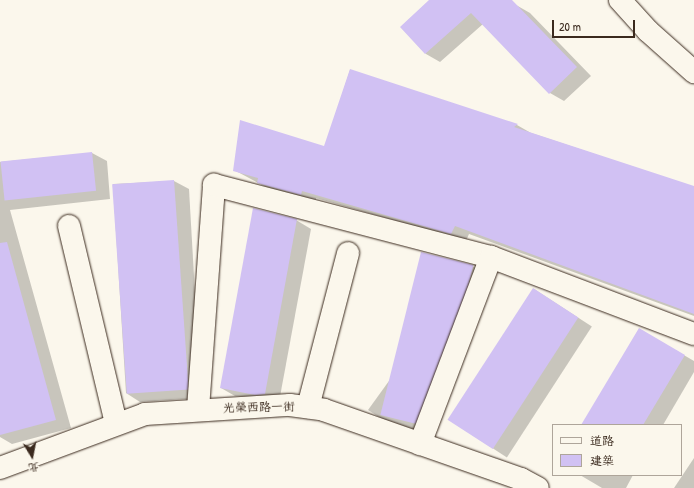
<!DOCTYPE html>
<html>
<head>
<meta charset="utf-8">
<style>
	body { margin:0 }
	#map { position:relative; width:694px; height:488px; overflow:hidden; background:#fbf7ec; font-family:"Patrick Hand","LXGW WenKai TC",sans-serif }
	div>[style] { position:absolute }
	.shadow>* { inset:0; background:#0003; transform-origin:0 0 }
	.building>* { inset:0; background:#d1c1f3; transform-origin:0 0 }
	.roads { filter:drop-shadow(0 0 1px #3b2a1e) drop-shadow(0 0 1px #3b2a1e) }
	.minor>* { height:22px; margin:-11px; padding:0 11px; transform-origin:11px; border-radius:11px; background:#fbf7ec }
	.primary>* { height:22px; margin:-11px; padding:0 11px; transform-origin:11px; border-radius:11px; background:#fbf7ec }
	span { translate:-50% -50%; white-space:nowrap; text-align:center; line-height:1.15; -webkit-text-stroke:3.5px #fbf7ec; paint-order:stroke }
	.street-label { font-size:12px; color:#3b2a1e }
	.legend { position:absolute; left:552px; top:424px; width:130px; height:52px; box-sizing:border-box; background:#fbf7ec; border:1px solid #aea59a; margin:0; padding:5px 7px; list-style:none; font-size:12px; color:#3b2a1e }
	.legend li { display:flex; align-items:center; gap:8px; height:20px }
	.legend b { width:20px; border:1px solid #aea59a }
	.north { position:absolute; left:12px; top:436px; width:40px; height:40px; -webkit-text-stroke:3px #fbf7ec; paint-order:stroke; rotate:170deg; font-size:11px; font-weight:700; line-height:16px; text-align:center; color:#3b2a1e }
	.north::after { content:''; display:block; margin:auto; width:14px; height:18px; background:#3b2a1e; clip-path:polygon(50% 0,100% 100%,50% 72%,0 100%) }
	.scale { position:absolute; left:552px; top:20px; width:83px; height:18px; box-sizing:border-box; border:2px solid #3b2a1e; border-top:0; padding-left:5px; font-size:12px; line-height:14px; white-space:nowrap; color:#3b2a1e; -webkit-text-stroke:3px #fbf7ec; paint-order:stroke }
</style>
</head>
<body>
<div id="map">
	<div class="shadow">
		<div style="clip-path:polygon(430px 0,501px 0,516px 5px,530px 13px,591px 76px,564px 101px,550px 93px,483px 24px,440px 62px,426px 54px,401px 27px)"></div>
		<div style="clip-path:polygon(350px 70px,517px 125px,531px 133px,694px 187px,694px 316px,469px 234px,466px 241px,316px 198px,316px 202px,273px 191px,234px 170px,325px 147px)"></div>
		<div style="clip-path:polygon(92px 153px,107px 161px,110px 199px,10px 210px,71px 428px,12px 444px,0 437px,0 162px)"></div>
		<div style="clip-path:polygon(174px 181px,189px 189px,201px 398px,140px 402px,126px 393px,113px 184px)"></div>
		<div style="clip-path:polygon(296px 220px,311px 229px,279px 402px,235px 396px,221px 388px)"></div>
		<div style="clip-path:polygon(472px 266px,487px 274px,428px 434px,382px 419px,368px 410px)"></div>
		<div style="left:534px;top:289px;width:69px;height:156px;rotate:33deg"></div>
		<div style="clip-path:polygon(639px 329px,694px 361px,694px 372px,663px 425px,583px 425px)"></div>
		<div style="clip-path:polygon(694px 458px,694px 488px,674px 488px)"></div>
		<div style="clip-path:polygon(580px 475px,633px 475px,626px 488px,602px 488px)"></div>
	</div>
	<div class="building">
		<div style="clip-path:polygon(429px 0,512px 0,577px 67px,549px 94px,471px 13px,425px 54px,400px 27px)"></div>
		<div style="clip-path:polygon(350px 69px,518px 124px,514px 127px,694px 186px,694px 314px,455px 226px,451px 234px,302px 191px,301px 195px,257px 183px,258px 178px,233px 171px,240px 120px,324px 146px)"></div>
		<div style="left:92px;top:152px;width:39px;height:92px;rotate:84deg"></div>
		<div style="left:174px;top:180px;width:210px;height:62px;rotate:86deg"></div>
		<div style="clip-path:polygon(253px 208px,297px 219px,265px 394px,255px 395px,220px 388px)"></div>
		<div style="clip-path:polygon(7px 242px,56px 420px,0 435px,0 243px)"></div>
		<div style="left:421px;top:252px;width:54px;height:168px;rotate:14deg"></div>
		<div style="left:533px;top:288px;width:54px;height:157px;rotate:33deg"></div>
		<div style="clip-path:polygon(639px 328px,685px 355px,643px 425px,581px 425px)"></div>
	</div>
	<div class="roads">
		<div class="minor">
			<div style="left:69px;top:226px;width:203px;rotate:76.6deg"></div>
			<div style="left:308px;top:407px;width:159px;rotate:-75.4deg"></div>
			<div style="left:198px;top:409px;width:225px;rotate:-85.9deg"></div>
			<div style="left:214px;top:185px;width:286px;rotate:14.6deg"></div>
			<div style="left:491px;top:257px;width:217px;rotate:20.8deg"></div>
			<div style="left:420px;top:444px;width:200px;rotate:-69.2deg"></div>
			<div style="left:0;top:468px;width:155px;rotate:-20.4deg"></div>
			<div style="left:145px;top:414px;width:145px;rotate:-3.6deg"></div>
			<div style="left:290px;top:405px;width:34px;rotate:8deg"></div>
			<div style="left:324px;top:410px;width:209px;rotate:19.3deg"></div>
			<div style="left:521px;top:479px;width:19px;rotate:28deg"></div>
		</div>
		<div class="primary">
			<div style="left:620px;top:0;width:42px;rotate:47.9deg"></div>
			<div style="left:648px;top:31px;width:62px;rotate:41.7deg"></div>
		</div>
	</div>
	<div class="street-label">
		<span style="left:259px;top:407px;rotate:-1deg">光榮西路一街</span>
	</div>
	<ul class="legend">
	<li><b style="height:5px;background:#fbf7ec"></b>道路</li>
	<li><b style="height:11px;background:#d1c1f3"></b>建築</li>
	</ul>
	<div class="north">北</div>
	<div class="scale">20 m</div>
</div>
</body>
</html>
